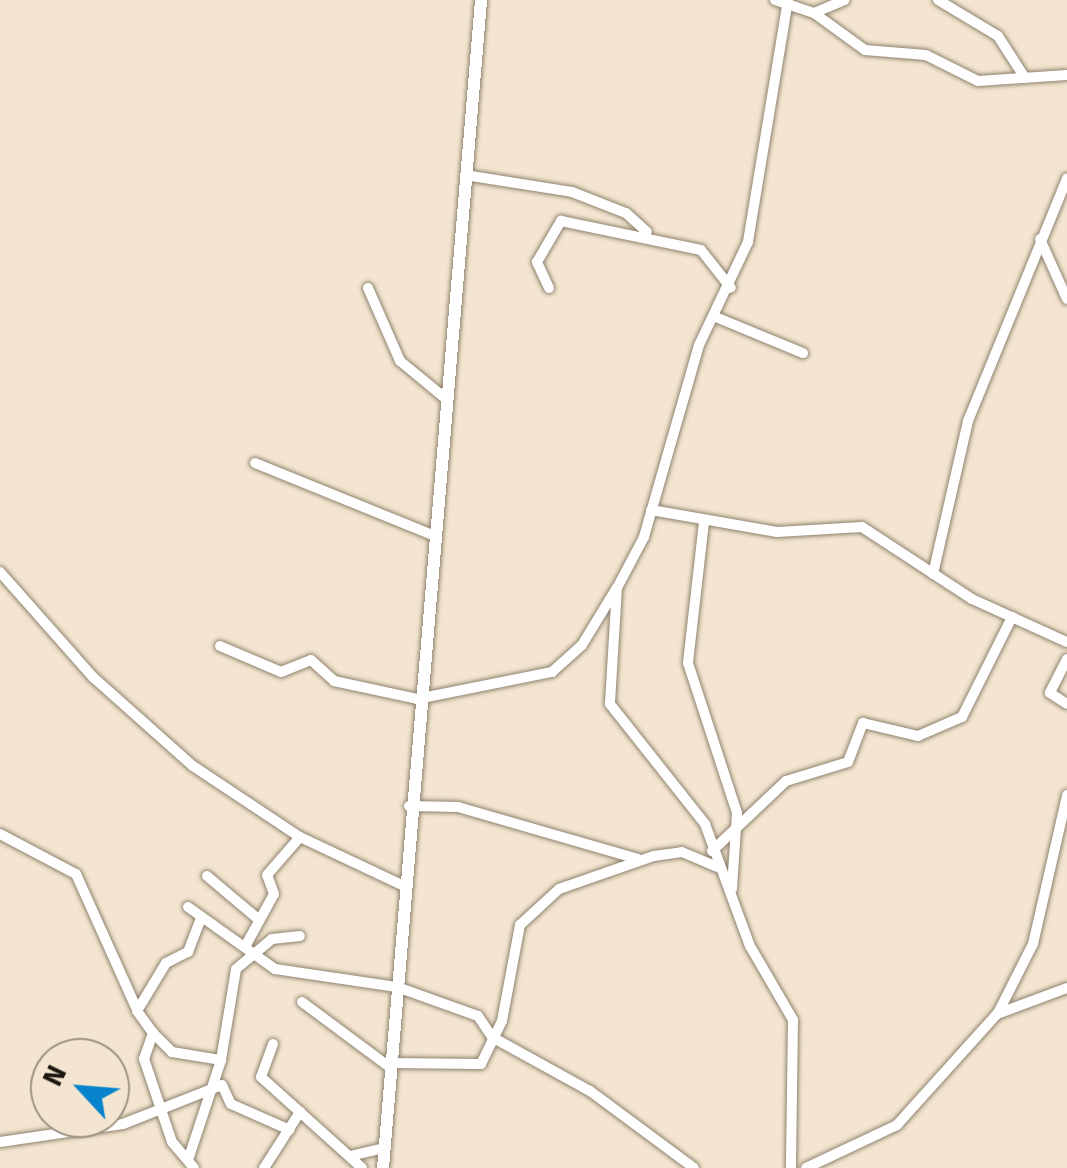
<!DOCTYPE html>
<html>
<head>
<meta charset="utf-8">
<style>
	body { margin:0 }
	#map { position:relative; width:1067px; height:1168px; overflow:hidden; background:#f3e5cf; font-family:"Fira Sans",sans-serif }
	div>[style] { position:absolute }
	.roads { filter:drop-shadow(0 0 2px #8f826e) drop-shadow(0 0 2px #8f826e) }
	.minor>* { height:10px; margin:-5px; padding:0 5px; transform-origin:5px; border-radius:5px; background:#fff }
	.tertiary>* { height:12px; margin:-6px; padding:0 6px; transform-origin:6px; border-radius:6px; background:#fff }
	span { translate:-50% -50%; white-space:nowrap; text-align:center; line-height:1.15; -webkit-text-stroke:10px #f3e5cf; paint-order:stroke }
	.north { position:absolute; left:30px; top:1038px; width:100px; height:100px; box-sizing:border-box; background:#f3e5cf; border:2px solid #9d9382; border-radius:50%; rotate:296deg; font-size:28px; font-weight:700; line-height:40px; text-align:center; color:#1c170f }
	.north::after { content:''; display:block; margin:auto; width:35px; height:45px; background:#0784cc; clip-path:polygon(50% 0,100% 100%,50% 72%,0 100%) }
</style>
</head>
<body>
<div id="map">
	<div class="roads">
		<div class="minor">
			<div style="left:775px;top:0;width:41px;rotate:18.4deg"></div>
			<div style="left:814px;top:13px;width:33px;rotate:-23deg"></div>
			<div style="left:788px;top:0;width:245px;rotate:99.4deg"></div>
			<div style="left:748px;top:242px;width:114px;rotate:115.4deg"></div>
			<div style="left:699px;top:345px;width:200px;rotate:106deg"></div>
			<div style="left:644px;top:537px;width:58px;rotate:117.9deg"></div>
			<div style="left:617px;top:588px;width:116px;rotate:93.5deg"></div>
			<div style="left:610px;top:704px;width:153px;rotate:51.6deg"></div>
			<div style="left:705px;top:824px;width:130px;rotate:69.8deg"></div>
			<div style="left:750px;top:946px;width:86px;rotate:59.8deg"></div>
			<div style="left:793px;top:1020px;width:148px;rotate:90.8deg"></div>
			<div style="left:938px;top:0;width:70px;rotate:31deg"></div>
			<div style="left:998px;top:36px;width:50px;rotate:57.3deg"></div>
			<div style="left:814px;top:13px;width:63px;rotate:36deg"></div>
			<div style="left:865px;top:50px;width:61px;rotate:4.7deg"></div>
			<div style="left:926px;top:55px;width:58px;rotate:26.6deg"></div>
			<div style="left:978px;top:81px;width:89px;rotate:-3.9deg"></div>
			<div style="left:465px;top:175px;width:108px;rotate:9deg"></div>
			<div style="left:572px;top:192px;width:58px;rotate:21.3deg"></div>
			<div style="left:626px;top:213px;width:28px;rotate:42deg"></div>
			<div style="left:1040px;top:239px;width:66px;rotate:65.8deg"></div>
			<div style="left:368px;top:288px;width:80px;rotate:66.3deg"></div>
			<div style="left:400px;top:361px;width:58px;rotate:39.4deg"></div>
			<div style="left:549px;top:288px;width:29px;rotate:-115deg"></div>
			<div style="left:537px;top:262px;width:48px;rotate:-59.7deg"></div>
			<div style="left:561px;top:221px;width:143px;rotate:11.7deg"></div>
			<div style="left:701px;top:250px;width:48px;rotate:51.7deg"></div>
			<div style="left:718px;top:318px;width:92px;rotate:22.4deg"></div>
			<div style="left:255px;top:463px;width:191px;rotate:22.1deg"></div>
			<div style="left:651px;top:510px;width:128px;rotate:9.9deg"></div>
			<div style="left:777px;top:532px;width:85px;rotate:-3.4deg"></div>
			<div style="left:862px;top:527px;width:131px;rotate:33.2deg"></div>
			<div style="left:972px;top:599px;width:104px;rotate:24.4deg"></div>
			<div style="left:704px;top:522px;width:142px;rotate:96.5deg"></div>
			<div style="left:688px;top:663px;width:158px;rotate:71.9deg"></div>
			<div style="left:737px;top:813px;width:76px;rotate:93.8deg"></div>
			<div style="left:0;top:572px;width:140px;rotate:48.5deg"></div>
			<div style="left:93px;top:677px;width:134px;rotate:41.7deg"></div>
			<div style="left:193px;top:766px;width:128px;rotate:33.6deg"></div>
			<div style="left:300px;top:837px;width:115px;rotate:25.2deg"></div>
			<div style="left:933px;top:574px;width:157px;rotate:-77.1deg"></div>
			<div style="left:968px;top:421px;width:262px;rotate:-67.8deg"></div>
			<div style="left:220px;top:646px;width:66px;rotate:23.1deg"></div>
			<div style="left:281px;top:672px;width:32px;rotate:-22deg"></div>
			<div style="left:311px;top:660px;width:31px;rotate:42deg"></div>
			<div style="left:334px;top:681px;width:85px;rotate:12.2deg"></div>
			<div style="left:417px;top:699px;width:138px;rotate:-11.3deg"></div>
			<div style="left:552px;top:672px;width:40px;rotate:-42deg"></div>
			<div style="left:582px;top:645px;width:66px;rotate:-58.7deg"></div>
			<div style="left:1067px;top:659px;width:38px;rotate:117deg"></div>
			<div style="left:1050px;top:693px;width:20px;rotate:33deg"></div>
			<div style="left:409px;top:806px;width:49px;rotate:1.2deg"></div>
			<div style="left:458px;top:807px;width:187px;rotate:16.1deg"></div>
			<div style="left:0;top:834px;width:86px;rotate:27.8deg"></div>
			<div style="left:76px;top:874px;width:149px;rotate:65.8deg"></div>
			<div style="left:712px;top:851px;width:102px;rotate:-43.4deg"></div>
			<div style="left:786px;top:781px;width:65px;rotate:-17deg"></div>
			<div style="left:848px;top:762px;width:42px;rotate:-69deg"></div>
			<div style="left:863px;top:723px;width:57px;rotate:13.3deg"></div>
			<div style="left:918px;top:736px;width:48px;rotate:-23.4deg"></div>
			<div style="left:962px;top:717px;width:112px;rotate:-63.4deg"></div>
			<div style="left:207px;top:876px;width:67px;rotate:40.1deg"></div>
			<div style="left:188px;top:907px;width:107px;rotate:35.5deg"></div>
			<div style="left:275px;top:969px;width:123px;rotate:8.4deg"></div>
			<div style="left:397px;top:987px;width:86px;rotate:19.7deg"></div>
			<div style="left:478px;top:1016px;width:25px;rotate:56deg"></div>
			<div style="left:492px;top:1037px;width:112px;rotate:28.9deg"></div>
			<div style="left:590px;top:1091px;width:129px;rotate:36.5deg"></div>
			<div style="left:246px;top:945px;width:58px;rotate:-61.2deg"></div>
			<div style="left:274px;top:894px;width:20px;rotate:-110deg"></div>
			<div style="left:267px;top:875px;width:50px;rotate:-49deg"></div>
			<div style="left:302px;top:1002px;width:111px;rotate:36.6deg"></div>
			<div style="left:998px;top:1013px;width:77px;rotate:-63.1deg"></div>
			<div style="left:1033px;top:944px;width:153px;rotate:-77.1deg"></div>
			<div style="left:153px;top:1033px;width:27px;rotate:45deg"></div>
			<div style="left:172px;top:1052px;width:50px;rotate:9.3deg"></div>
			<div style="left:273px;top:1044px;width:35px;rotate:110deg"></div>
			<div style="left:261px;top:1077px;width:136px;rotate:42deg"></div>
			<div style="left:391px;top:1063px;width:90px;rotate:0.6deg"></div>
			<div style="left:481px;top:1064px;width:48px;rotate:-64deg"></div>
			<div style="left:502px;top:1021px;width:98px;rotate:-79.4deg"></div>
			<div style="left:520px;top:925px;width:53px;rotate:-42.7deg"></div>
			<div style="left:559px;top:889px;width:101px;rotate:-19.2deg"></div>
			<div style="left:654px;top:856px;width:28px;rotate:-8deg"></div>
			<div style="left:682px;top:852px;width:38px;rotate:23deg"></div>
			<div style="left:0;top:1142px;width:124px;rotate:-8.3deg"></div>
			<div style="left:123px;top:1124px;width:106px;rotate:-21.5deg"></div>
			<div style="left:222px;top:1085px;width:21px;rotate:65deg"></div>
			<div style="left:231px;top:1104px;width:64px;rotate:23.8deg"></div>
			<div style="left:350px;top:1156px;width:37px;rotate:-13deg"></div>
			<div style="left:188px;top:1160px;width:105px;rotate:-71.7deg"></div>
			<div style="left:221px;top:1060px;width:92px;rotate:-80.6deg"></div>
			<div style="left:236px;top:969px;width:47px;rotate:-39.8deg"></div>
			<div style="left:272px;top:939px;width:28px;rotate:-6deg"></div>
			<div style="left:194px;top:1168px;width:34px;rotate:-130deg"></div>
			<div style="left:172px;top:1142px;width:88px;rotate:-108.6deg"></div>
			<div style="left:144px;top:1059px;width:28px;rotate:-71deg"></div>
			<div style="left:153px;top:1033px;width:27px;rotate:-126deg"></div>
			<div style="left:137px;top:1011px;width:56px;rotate:-58.9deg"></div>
			<div style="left:166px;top:963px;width:25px;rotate:-27deg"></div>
			<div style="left:188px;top:952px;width:36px;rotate:-69deg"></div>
			<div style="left:264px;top:1168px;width:67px;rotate:-57.3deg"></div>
			<div style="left:806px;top:1168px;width:101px;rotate:-25.3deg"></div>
			<div style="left:897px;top:1125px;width:149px;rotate:-48deg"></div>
			<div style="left:997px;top:1014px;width:75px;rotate:-20.4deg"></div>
		</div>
		<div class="tertiary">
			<div style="left:383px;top:1168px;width:1172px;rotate:-85.2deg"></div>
		</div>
	</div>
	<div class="north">N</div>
</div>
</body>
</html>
